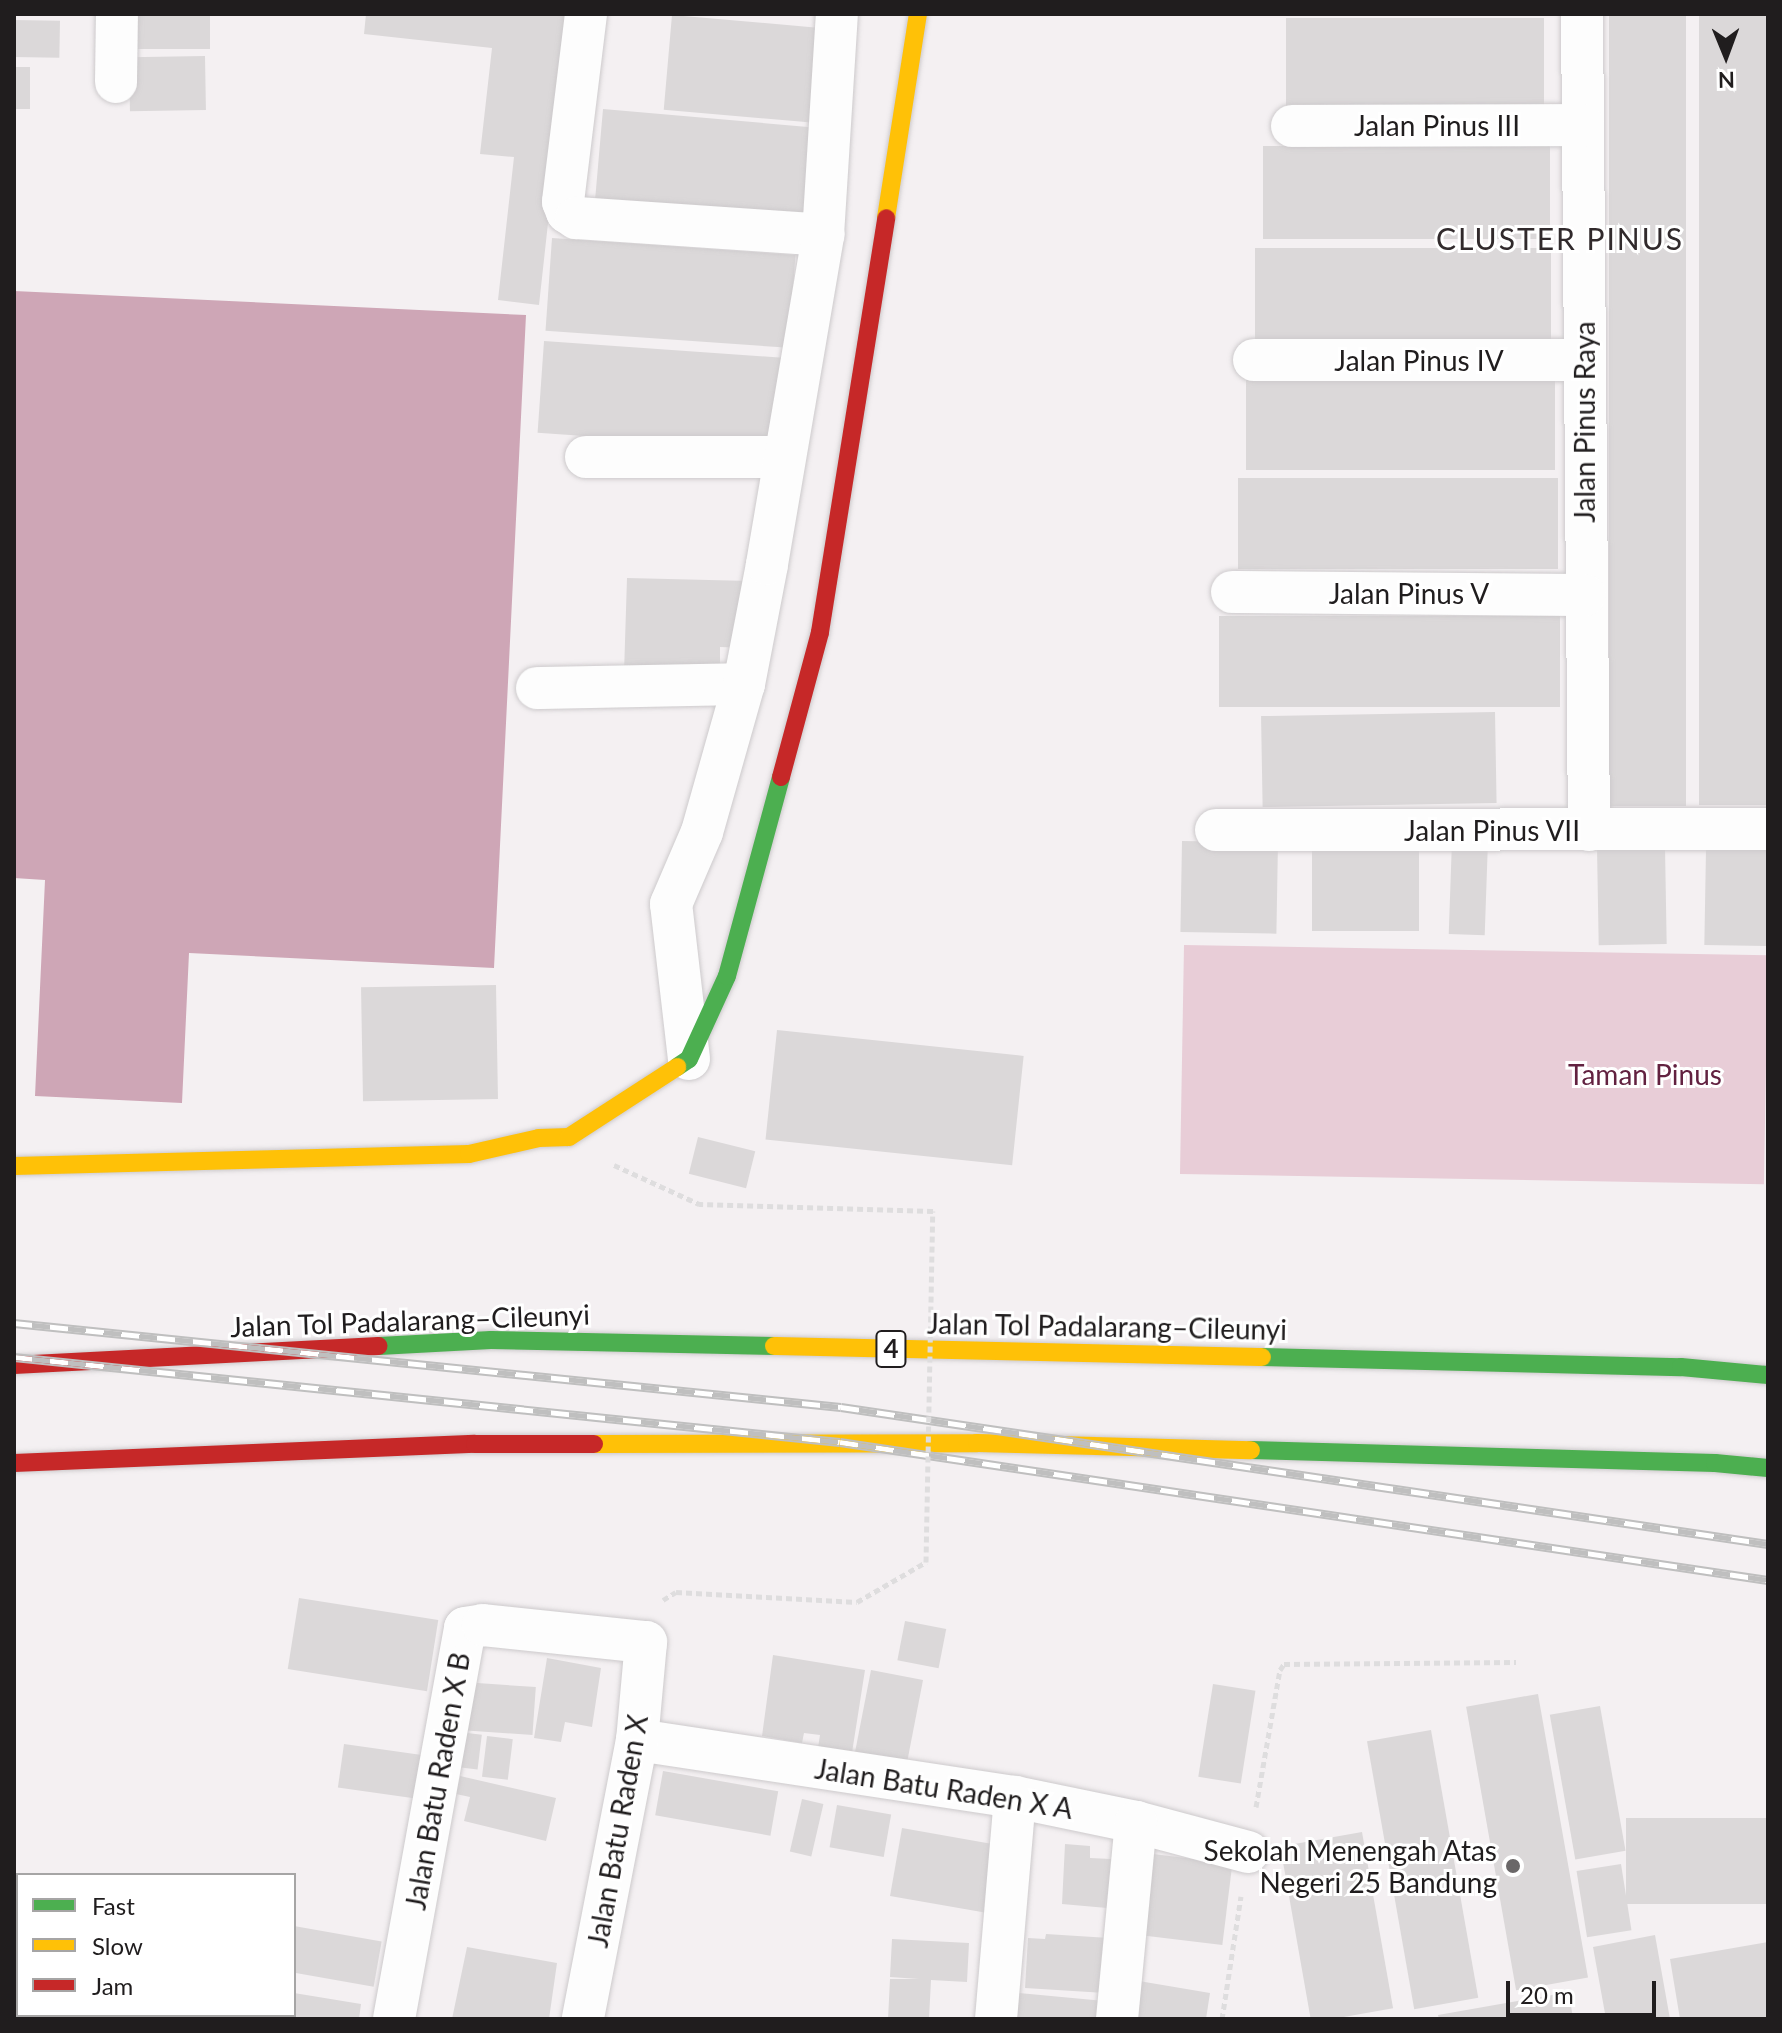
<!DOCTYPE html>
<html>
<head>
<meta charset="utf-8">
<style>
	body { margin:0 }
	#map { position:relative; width:1782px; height:2033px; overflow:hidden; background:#f4f0f2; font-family:Lato,sans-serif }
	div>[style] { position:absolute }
	.green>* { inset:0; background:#e8cdd7; transform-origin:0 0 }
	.water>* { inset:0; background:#cea6b6 }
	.building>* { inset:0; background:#dbd8d9; transform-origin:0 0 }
	.path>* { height:5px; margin-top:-2.5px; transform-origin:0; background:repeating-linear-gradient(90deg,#deddde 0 6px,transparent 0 10px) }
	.roads { filter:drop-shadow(0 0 2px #cdcacc) drop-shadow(0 0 2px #cdcacc) }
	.street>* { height:42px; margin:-21px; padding:0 21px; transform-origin:21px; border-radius:21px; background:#fdfdfd }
	.fast>* { height:18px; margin:-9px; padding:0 9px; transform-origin:9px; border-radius:9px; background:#4caf50 }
	.slow>* { height:18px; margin:-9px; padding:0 9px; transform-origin:9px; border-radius:9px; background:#ffc107 }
	.jam>* { height:18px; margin:-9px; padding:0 9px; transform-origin:9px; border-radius:9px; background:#c62828 }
	.rail>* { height:9px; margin-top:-4.5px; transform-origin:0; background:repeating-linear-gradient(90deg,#fff 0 18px,#bfbfbf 0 36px); box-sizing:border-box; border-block:2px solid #bfbfbf }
	.path-bridge>* { height:5px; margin-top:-2.5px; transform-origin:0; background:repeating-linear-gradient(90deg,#deddde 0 6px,transparent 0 10px) }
	.dots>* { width:22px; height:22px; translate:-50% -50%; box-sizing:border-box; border:4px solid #fff; border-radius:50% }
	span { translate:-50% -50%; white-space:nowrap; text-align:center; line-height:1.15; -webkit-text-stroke:6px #fff; paint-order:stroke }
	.shield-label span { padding:2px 6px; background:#fff; border:2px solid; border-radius:6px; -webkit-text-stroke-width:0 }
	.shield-label { font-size:26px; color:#201d1e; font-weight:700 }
	.street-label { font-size:28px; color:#201d1e }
	.park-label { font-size:28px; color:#622140 }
	.poi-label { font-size:28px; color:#201d1e }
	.right { translate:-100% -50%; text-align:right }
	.neighbourhood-label { font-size:30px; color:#312a2c; letter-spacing:2px }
	.frame { position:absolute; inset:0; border:16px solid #201d1e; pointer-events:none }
	.legend { position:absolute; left:16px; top:1873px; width:280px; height:144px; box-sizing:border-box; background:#fff; border:2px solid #a6a5a5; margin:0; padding:10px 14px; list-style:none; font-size:24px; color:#201d1e }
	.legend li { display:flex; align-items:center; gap:16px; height:40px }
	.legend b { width:40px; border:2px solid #a6a5a5 }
	.north { position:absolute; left:1686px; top:16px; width:80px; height:80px; -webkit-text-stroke:6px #fff; paint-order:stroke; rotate:179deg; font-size:22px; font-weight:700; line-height:32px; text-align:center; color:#201d1e }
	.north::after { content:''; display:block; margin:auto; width:28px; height:36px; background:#201d1e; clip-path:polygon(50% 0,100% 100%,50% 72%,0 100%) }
	.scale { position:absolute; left:1506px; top:1981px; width:150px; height:36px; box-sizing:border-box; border:4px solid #201d1e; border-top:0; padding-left:10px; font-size:24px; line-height:28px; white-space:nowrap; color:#201d1e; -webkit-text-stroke:6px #fff; paint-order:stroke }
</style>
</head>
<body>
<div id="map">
	<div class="green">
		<div style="left:1184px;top:945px;width:584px;height:229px;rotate:1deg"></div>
	</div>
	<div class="water">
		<div style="clip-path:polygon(14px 291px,526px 315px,494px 968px,189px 953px,182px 1103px,35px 1096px,45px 880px,14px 878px)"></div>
	</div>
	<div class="building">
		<div style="left:124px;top:14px;width:86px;height:35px"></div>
		<div style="clip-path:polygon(366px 14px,571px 14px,539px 305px,498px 300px,514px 157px,480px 154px,492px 48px,364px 34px)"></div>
		<div style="left:1609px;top:14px;width:77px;height:792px"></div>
		<div style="left:1699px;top:14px;width:69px;height:791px"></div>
		<div style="left:672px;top:15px;width:160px;height:95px;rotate:5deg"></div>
		<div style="left:1286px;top:18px;width:258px;height:93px"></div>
		<div style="left:14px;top:20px;width:46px;height:37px;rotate:1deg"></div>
		<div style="left:205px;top:56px;width:54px;height:76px;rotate:89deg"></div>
		<div style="left:14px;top:67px;width:16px;height:42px"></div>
		<div style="left:603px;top:109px;width:220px;height:95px;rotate:5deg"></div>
		<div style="left:1550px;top:146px;width:93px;height:287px;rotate:90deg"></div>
		<div style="left:552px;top:238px;width:244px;height:93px;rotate:4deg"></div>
		<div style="left:1551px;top:248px;width:92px;height:296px;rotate:90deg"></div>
		<div style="left:544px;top:341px;width:239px;height:92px;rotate:4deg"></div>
		<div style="left:1246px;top:380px;width:309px;height:90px"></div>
		<div style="left:1238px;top:478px;width:320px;height:91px"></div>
		<div style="clip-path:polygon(627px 578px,750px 581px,748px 648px,720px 647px,720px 676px,624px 673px)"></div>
		<div style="left:1219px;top:616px;width:341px;height:91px"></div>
		<div style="left:1495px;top:712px;width:91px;height:234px;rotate:89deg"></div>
		<div style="left:1452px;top:840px;width:36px;height:94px;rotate:2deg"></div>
		<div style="left:1182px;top:841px;width:96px;height:91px;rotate:1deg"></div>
		<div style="left:1312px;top:843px;width:107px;height:88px"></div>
		<div style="left:1665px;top:847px;width:97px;height:68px;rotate:89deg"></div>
		<div style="left:1706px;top:849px;width:62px;height:96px;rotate:1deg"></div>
		<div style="left:496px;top:985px;width:114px;height:135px;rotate:89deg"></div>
		<div style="left:777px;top:1030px;width:248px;height:110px;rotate:6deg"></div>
		<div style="left:698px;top:1137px;width:59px;height:38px;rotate:14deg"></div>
		<div style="left:299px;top:1598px;width:141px;height:72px;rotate:9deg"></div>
		<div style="left:905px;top:1621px;width:42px;height:40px;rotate:11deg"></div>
		<div style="clip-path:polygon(773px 1655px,865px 1670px,851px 1759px,817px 1754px,820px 1735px,804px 1733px,802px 1743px,762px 1736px)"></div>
		<div style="clip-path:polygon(547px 1658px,601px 1668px,592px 1727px,565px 1722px,561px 1742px,534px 1738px)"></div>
		<div style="left:871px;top:1670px;width:53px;height:93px;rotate:11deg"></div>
		<div style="left:463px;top:1682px;width:73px;height:48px;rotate:4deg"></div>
		<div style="left:1213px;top:1684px;width:43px;height:94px;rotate:9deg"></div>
		<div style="left:1538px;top:1694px;width:288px;height:73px;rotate:80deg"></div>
		<div style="left:1600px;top:1706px;width:147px;height:51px;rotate:80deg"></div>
		<div style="left:1431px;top:1730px;width:272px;height:65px;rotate:80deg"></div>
		<div style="left:459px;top:1732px;width:23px;height:35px;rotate:7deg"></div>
		<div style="left:487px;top:1736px;width:26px;height:41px;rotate:7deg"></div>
		<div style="left:344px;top:1744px;width:82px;height:44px;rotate:8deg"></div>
		<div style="left:663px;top:1771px;width:117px;height:45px;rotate:10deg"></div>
		<div style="clip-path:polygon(460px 1776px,556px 1798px,546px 1841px,464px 1821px,470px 1797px,456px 1794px)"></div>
		<div style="left:802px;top:1799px;width:22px;height:54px;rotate:13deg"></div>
		<div style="left:837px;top:1805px;width:55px;height:43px;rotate:10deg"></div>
		<div style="left:1768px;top:1818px;width:86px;height:142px;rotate:90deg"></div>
		<div style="left:902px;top:1828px;width:96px;height:69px;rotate:10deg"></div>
		<div style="left:1362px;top:1832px;width:179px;height:83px;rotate:80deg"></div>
		<div style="clip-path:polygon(1065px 1844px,1090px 1846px,1090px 1858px,1111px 1859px,1107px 1908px,1062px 1904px)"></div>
		<div style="left:1145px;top:1853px;width:88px;height:82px;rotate:7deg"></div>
		<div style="left:1621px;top:1864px;width:67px;height:45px;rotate:81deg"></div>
		<div style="left:294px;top:1926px;width:89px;height:46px;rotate:10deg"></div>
		<div style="clip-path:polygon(1046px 1934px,1109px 1938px,1105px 1993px,1025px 1988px,1028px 1938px,1045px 1939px)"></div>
		<div style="clip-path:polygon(1655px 1935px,1670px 2019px,1606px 2019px,1593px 1947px)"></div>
		<div style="clip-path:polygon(892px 1939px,969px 1943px,967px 1982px,931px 1980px,929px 2019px,888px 2019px,890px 1979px,919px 1979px,890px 1977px)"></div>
		<div style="clip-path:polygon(1768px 1942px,1768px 2019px,1680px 2019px,1670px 1959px)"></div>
		<div style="clip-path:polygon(467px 1947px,557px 1963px,549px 2019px,452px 2019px)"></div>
		<div style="clip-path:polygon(1133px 1980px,1210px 1993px,1206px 2019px,1128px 2019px)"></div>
		<div style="clip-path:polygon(1569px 1992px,1573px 2019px,1439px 2019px,1438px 2015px)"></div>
		<div style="clip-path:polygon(294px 1993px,361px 2004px,359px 2019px,240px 2019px,241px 2015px,294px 2015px)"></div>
		<div style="clip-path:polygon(1019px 1993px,1115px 2002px,1114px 2019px,1016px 2019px)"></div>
	</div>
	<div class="path">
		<div style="left:614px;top:1165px;width:94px;rotate:24.6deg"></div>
		<div style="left:663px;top:1600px;width:15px;rotate:-32deg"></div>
		<div style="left:1256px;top:1807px;width:139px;rotate:-80.1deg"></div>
		<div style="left:1280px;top:1670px;width:7px;rotate:-56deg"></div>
		<div style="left:1284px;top:1664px;width:232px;rotate:-0.5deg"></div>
		<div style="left:1222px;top:2019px;width:124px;rotate:-81.2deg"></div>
	</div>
	<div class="roads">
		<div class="street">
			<div style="left:586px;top:14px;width:189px;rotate:97deg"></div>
			<div style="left:563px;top:202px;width:11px;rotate:68deg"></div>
			<div style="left:567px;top:212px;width:11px;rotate:34deg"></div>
			<div style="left:576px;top:218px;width:248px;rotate:3.9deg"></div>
			<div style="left:1582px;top:14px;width:816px;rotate:89.51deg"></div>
			<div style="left:116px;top:82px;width:68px;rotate:-89.2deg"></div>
			<div style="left:1292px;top:126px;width:291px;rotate:-0.2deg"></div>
			<div style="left:1254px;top:360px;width:330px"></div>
			<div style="left:586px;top:457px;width:198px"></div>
			<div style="left:1232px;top:592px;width:353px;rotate:0.5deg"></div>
			<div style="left:537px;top:688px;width:207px;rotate:-1.1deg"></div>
			<div style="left:1216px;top:830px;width:552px;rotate:-0.1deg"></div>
			<div style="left:689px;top:1059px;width:156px;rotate:-96.6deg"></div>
			<div style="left:671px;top:904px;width:78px;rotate:-66.7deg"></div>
			<div style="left:702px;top:832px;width:154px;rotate:-74.2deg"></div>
			<div style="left:744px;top:684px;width:122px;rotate:-79.1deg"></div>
			<div style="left:767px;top:564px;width:334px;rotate:-80.3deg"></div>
			<div style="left:823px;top:235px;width:221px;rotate:-86.4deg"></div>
			<div style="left:637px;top:1740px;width:382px;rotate:8.6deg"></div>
			<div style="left:1015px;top:1797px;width:124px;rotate:11.7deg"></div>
			<div style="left:1136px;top:1822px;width:116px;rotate:15deg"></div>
			<div style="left:394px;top:2019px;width:397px;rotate:-79.7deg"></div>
			<div style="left:465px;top:1628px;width:18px;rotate:-9deg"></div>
			<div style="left:483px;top:1625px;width:164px;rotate:6deg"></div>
			<div style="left:646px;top:1642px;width:98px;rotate:95.2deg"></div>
			<div style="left:637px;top:1740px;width:284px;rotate:101deg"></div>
			<div style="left:996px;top:2019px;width:223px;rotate:-85.1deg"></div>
			<div style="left:1117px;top:2019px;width:198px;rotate:-84.5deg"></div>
		</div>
		<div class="fast">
			<div style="left:677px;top:1067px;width:14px;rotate:-34deg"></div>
			<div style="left:689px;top:1059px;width:91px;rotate:-65.4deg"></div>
			<div style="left:727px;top:976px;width:206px;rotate:-74.8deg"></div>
			<div style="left:379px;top:1346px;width:112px;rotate:-3.1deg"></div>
			<div style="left:491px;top:1340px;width:283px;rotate:1.2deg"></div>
			<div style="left:1262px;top:1357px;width:419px;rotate:1.4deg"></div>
			<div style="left:1681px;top:1367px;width:87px;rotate:5.3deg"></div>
			<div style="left:1251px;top:1450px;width:464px;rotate:1.6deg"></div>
			<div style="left:1715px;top:1463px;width:53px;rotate:5.4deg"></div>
		</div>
		<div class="slow">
			<div style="left:886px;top:218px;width:206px;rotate:-81.1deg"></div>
			<div style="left:14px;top:1166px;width:455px;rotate:-1.5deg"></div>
			<div style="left:469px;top:1154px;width:72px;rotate:-12.9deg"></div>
			<div style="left:539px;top:1138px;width:30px;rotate:-2deg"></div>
			<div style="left:569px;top:1137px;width:129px;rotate:-32.9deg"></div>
			<div style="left:774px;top:1346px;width:488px;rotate:1.3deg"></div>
			<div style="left:594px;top:1444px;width:383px;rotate:-0.1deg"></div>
			<div style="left:977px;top:1443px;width:274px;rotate:1.5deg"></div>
		</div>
		<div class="jam">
			<div style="left:781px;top:777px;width:150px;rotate:-74.9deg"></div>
			<div style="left:820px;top:632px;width:419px;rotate:-80.9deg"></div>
			<div style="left:14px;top:1365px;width:365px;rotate:-3deg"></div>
			<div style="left:14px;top:1463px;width:461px;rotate:-2.4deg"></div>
			<div style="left:475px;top:1444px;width:119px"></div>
		</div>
	</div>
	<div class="rail">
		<div style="left:14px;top:1323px;width:831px;rotate:5.8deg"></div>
		<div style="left:841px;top:1407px;width:937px;rotate:8.41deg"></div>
		<div style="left:14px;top:1357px;width:830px;rotate:5.88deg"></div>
		<div style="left:840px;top:1442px;width:938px;rotate:8.46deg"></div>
	</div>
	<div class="path-bridge">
		<div style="left:676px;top:1592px;width:181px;rotate:3.2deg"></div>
		<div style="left:857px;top:1602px;width:80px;rotate:-30.1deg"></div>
		<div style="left:926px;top:1562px;width:351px;rotate:-88.9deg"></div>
		<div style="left:933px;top:1211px;width:234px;rotate:-178.3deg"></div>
	</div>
	<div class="dots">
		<div style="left:1513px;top:1866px;background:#6a6768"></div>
	</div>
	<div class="shield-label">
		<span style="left:891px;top:1349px">4</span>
	</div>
	<div class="street-label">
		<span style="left:1437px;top:125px">Jalan Pinus III</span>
		<span style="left:1419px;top:360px">Jalan Pinus IV</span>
		<span style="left:1584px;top:422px;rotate:-90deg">Jalan Pinus Raya</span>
		<span style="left:1409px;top:593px">Jalan Pinus V</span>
		<span style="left:1492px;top:830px">Jalan Pinus VII</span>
		<span style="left:410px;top:1320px;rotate:-2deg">Jalan Tol Padalarang–Cileunyi</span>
		<span style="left:1107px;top:1326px;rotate:1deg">Jalan Tol Padalarang–Cileunyi</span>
		<span style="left:437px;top:1781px;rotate:-80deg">Jalan Batu Raden X B</span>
		<span style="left:944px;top:1788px;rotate:9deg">Jalan Batu Raden X A</span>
		<span style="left:617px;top:1831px;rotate:-80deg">Jalan Batu Raden X</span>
	</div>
	<div class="park-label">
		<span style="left:1645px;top:1074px">Taman Pinus</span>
	</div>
	<div class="poi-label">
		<span class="right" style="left:1497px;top:1866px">Sekolah Menengah Atas<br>Negeri 25 Bandung</span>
	</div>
	<div class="neighbourhood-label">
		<span style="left:1560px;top:238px">CLUSTER PINUS</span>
	</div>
	<div class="frame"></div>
	<ul class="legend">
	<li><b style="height:10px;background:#4caf50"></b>Fast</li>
	<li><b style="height:10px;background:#ffc107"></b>Slow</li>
	<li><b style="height:10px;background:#c62828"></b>Jam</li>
	</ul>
	<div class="north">N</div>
	<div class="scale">20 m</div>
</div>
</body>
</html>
